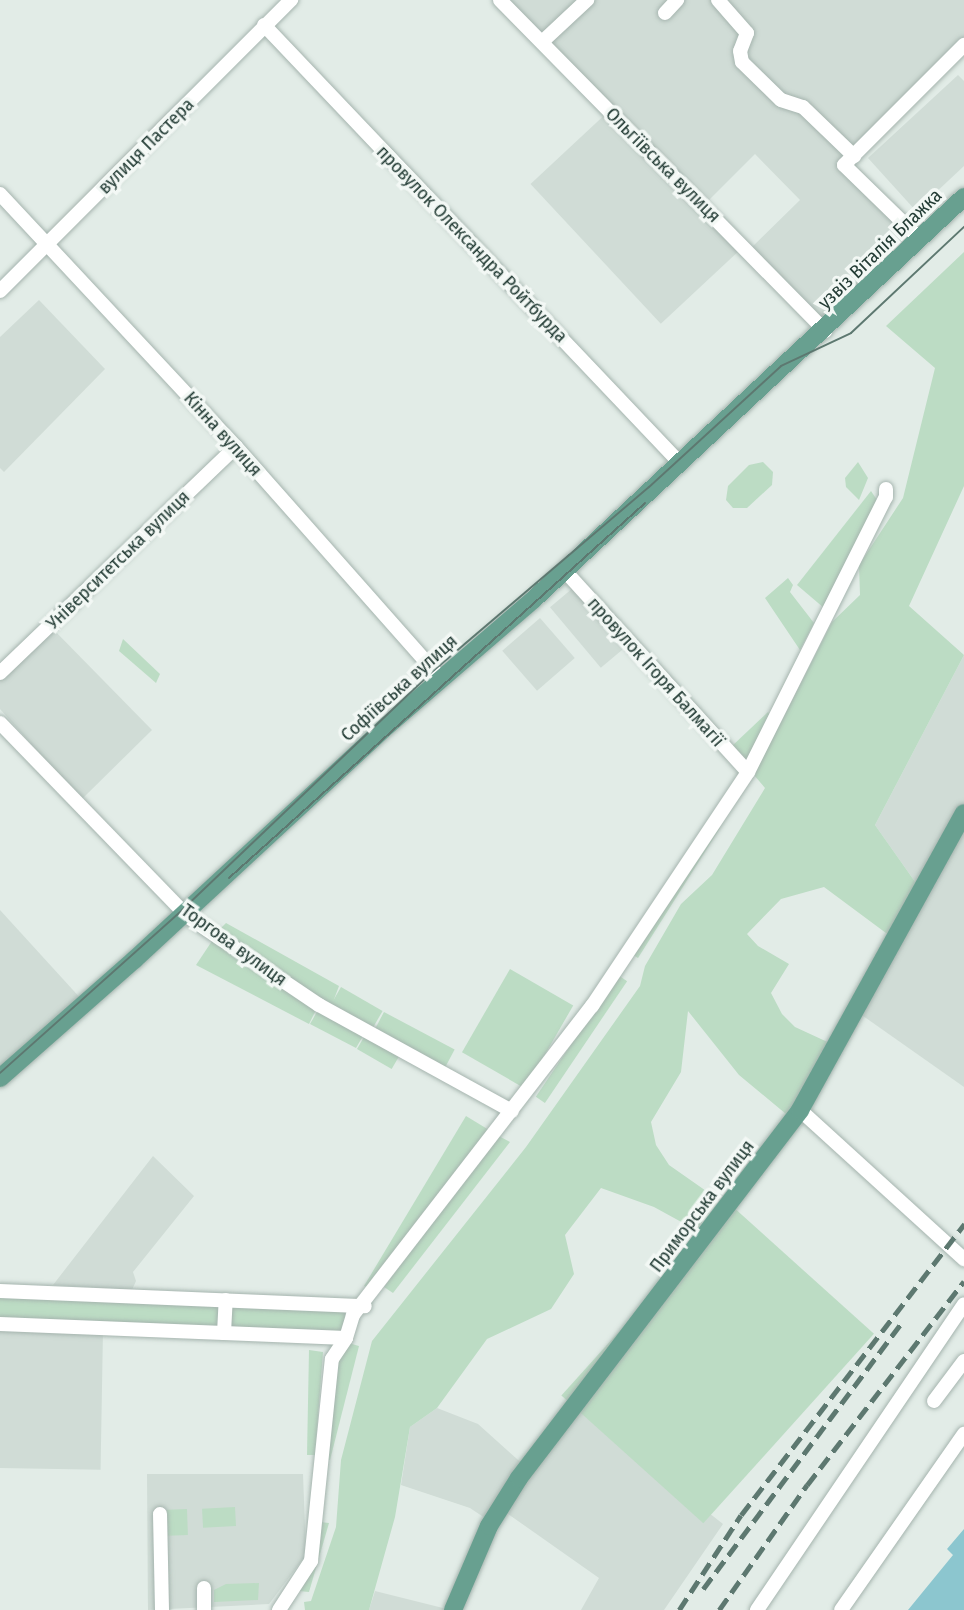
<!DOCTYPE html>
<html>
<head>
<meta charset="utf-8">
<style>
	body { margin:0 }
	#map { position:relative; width:964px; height:1610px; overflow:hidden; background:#e2ece7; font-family:"Fira Sans Condensed",sans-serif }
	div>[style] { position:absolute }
	.built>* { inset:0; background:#d0dcd6; transform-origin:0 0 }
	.green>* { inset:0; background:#bcdcc4; transform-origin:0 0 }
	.water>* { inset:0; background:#8cc6cf }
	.roads { filter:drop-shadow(0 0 2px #a5b4ae) drop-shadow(0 0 2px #a5b4ae) }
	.minor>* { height:14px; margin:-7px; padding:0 7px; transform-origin:7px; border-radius:7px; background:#fff }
	.major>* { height:18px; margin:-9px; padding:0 9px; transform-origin:9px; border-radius:9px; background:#68a090 }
	.tram>* { height:2px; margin:-1px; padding:0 1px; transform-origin:1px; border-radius:1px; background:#5d7870 }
	.rail>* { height:4.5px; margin-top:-2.25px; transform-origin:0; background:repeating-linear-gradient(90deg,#5d7870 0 14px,transparent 0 21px) }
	span { translate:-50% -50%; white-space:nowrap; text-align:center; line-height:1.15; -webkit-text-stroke:7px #f3f8f5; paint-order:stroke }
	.street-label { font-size:19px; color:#233c35 }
</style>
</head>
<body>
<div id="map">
	<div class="built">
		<div style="clip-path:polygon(505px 0,964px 0,964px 37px,836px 163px,909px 235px,820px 327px,748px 251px,800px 200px,755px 154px,706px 203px)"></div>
		<div style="clip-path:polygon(958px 75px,964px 81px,964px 166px,916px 211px,868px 158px)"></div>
		<div style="left:611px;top:109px;width:191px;height:110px;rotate:47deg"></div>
		<div style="clip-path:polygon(39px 300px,105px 369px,4px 472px,0 468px,0 337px)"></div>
		<div style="left:573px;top:588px;width:79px;height:30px;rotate:50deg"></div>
		<div style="left:540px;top:618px;width:53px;height:50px;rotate:49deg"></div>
		<div style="clip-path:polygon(50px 626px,152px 730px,81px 800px,0 709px,0 680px)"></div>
		<div style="clip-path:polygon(964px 655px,964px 806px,918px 886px,875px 825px)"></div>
		<div style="clip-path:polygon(964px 815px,964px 1087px,856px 1011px)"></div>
		<div style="clip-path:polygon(0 910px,83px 1001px,0 1076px)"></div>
		<div style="clip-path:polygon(153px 1156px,194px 1196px,133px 1272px,136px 1281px,132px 1290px,53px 1285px)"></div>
		<div style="left:0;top:1329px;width:103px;height:139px;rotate:1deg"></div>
		<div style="clip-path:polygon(437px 1408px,478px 1424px,526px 1467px,491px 1522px,470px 1508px,401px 1485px,410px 1427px)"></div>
		<div style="clip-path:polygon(576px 1408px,723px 1524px,664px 1610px,581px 1610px,599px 1578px,501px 1509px)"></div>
		<div style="clip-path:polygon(147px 1474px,303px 1474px,306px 1555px,269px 1604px,148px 1610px)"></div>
		<div style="clip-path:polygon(375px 1591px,451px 1610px,369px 1610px)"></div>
	</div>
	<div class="green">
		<div style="clip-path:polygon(964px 252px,964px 486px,909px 606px,964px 655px,875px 825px,918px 886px,890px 936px,824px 887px,781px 899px,747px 934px,758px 946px,789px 964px,771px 993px,782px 1014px,795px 1027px,834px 1045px,792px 1119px,739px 1075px,688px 1011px,681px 1072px,651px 1122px,656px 1145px,669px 1165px,719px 1200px,696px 1230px,654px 1207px,601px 1188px,565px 1235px,574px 1274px,551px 1309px,487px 1339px,437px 1408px,410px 1427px,395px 1517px,369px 1610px,305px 1610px,304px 1602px,311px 1601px,336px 1527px,341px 1460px,372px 1341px,526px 1147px,640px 986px,645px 966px,681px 904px,712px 875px,765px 788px,754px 775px,832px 622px,860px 595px,859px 565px,903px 498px,935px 368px,886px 326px)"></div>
		<div style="clip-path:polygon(763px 462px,773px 472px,772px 485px,747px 508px,733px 508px,726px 500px,728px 486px,749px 465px)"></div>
		<div style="clip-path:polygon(858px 462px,868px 478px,859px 500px,846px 487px,845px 478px)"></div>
		<div style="clip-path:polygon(871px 491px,877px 500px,824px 608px,797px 585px)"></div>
		<div style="clip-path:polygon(788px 578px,793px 585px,790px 592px,814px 623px,800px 650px,765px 598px)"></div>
		<div style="clip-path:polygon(123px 639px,160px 674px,156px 683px,119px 651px)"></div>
		<div style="clip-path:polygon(768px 712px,773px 718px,748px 764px,732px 746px)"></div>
		<div style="clip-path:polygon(715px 824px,720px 828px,638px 958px,630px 953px)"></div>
		<div style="clip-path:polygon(226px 923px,339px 986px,330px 1010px,216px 933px)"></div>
		<div style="clip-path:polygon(214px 938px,317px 1008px,309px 1024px,196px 965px)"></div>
		<div style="left:510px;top:969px;width:73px;height:96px;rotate:30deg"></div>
		<div style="left:618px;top:975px;width:11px;height:147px;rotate:34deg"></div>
		<div style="left:341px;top:987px;width:48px;height:26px;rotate:30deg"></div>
		<div style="clip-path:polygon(318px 1010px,363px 1036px,356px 1048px,310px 1024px)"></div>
		<div style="left:384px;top:1012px;width:80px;height:26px;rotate:28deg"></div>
		<div style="left:364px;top:1037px;width:40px;height:14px;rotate:30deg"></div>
		<div style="clip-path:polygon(466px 1116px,489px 1130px,373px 1289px,364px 1286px)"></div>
		<div style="clip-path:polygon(497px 1135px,510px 1142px,393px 1293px,384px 1287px)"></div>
		<div style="left:732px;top:1206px;width:191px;height:255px;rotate:42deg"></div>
		<div style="left:0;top:1294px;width:222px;height:26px;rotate:3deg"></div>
		<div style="clip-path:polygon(229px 1303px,353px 1309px,339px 1336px,227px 1329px)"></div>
		<div style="clip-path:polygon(348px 1343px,359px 1346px,330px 1460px,325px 1460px,339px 1360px)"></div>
		<div style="clip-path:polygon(309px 1350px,323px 1352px,315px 1455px,307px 1455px)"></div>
		<div style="left:235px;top:1507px;width:19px;height:33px;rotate:87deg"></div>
		<div style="left:187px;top:1509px;width:26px;height:20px;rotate:88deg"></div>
		<div style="clip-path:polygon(320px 1522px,329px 1523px,309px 1592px,299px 1591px)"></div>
		<div style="clip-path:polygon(259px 1583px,258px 1600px,214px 1602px,214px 1590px,226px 1584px)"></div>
	</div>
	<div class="water">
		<div style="clip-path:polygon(964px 1529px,964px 1610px,908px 1610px,953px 1555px,947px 1549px)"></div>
	</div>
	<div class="roads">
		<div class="minor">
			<div style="left:500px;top:0;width:464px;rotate:45.5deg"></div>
			<div style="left:718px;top:0;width:44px;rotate:48.7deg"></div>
			<div style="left:747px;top:33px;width:19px;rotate:111deg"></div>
			<div style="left:740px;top:51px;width:11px;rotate:80deg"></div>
			<div style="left:742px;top:62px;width:54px;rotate:44.3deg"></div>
			<div style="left:781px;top:100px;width:23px;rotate:18deg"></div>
			<div style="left:803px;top:107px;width:71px;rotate:43.9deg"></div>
			<div style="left:665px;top:13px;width:18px;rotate:-47deg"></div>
			<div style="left:264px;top:25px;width:604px;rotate:46.48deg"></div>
			<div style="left:542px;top:42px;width:62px;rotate:-43deg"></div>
			<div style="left:0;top:194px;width:346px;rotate:47deg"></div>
			<div style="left:236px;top:447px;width:310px;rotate:48.5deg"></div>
			<div style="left:920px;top:239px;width:106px;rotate:-135.8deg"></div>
			<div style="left:844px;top:165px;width:170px;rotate:-45deg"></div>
			<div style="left:0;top:291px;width:412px;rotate:-45deg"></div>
			<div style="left:564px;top:570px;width:273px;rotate:47.7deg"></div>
			<div style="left:0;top:673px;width:327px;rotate:-43.8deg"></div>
			<div style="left:0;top:723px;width:269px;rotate:45.9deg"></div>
			<div style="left:187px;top:916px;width:159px;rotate:34deg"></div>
			<div style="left:319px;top:1005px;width:220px;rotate:28.8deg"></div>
			<div style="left:800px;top:1110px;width:222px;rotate:42.3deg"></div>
			<div style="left:0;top:1291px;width:365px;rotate:2.4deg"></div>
			<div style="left:0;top:1324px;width:224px;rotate:2.3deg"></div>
			<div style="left:224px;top:1333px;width:33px;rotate:-87deg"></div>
			<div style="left:224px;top:1333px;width:122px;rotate:2.3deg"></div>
			<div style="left:934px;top:1401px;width:50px;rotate:-53.1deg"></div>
			<div style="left:160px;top:1514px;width:96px;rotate:88.8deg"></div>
			<div style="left:204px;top:1588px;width:22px;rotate:90deg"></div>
			<div style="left:279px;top:1610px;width:59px;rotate:-56.9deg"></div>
			<div style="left:311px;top:1561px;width:203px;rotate:-84.1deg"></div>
			<div style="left:332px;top:1359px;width:25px;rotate:-56deg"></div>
			<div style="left:346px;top:1338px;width:24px;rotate:-73deg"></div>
			<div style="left:353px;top:1315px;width:391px;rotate:-52.3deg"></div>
			<div style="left:592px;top:1006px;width:281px;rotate:-56.3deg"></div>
			<div style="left:748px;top:772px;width:308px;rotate:-63.4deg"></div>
			<div style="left:886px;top:497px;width:8px;rotate:-90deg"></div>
			<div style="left:757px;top:1610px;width:369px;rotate:-55.9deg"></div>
			<div style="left:841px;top:1610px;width:215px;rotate:-55.1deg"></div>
		</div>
		<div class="major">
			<div style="left:0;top:1078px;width:179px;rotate:-41.4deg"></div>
			<div style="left:134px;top:960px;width:346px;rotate:-42.8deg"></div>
			<div style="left:388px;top:725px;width:191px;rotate:-40.8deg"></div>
			<div style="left:533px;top:600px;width:590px;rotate:-43.08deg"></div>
			<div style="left:453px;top:1610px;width:91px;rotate:-66.8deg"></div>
			<div style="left:489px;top:1526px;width:57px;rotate:-58deg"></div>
			<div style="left:519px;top:1478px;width:463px;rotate:-52.6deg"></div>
			<div style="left:800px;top:1110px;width:339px;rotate:-61.1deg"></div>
		</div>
	</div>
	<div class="tram">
		<div style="left:229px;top:878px;width:560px;rotate:-42.03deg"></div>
		<div style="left:0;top:1073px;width:244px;rotate:-41.8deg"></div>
		<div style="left:182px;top:910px;width:348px;rotate:-43.6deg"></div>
		<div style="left:434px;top:670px;width:282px;rotate:-40.4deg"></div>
		<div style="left:649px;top:487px;width:179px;rotate:-42.5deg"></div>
		<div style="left:781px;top:366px;width:77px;rotate:-25.2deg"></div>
		<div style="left:851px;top:333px;width:155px;rotate:-43.2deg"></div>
	</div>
	<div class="rail">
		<div style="left:703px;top:1589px;width:333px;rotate:-53.3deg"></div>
		<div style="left:679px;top:1610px;width:113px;rotate:-56.9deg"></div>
		<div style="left:741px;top:1515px;width:367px;rotate:-52.5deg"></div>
		<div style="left:719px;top:1610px;width:153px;rotate:-54.9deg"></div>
		<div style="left:807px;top:1485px;width:257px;rotate:-52.4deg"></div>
	</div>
	<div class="street-label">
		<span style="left:146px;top:146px;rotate:-45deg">вулиця Пастера</span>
		<span style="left:663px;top:165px;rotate:45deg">Ольгіївська вулиця</span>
		<span style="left:472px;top:244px;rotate:46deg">провулок Олександра Ройтбурда</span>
		<span style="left:880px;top:249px;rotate:-44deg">узвіз Віталія Блажка</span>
		<span style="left:223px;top:434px;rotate:48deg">Кінна вулиця</span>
		<span style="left:118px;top:560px;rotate:-44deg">Університетська вулиця</span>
		<span style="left:656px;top:672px;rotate:48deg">провулок Ігоря Балмагії</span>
		<span style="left:399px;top:688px;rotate:-42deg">Софіївська вулиця</span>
		<span style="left:234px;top:945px;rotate:36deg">Торгова вулиця</span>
		<span style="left:702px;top:1206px;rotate:-53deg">Приморська вулиця</span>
	</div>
</div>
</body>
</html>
